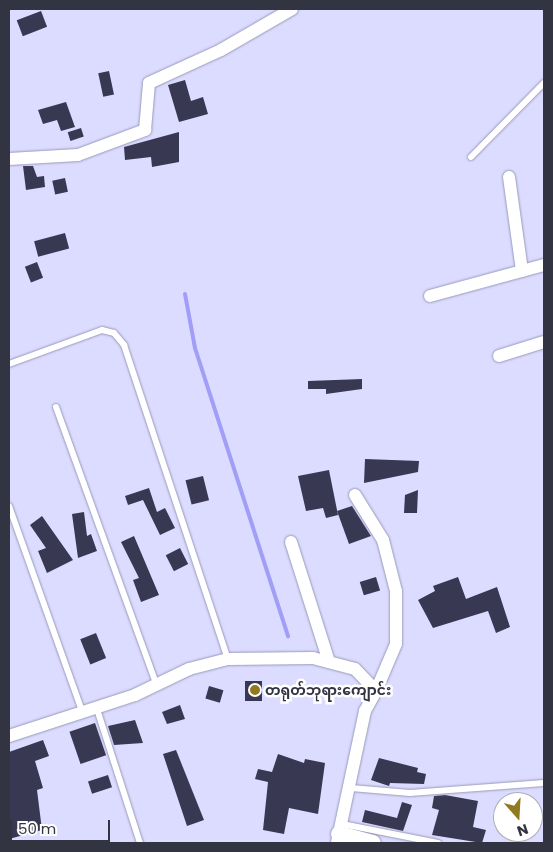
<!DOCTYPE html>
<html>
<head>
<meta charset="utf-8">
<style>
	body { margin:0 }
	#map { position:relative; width:553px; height:852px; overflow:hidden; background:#dbdcff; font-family:Poppins,"Noto Sans Myanmar",sans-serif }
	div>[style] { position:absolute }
	.stream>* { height:4px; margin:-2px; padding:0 2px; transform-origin:2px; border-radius:2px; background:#a19ef7 }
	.building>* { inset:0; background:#383853; transform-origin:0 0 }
	.roads { filter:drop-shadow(0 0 1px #9999ba) drop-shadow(0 0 1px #9999ba) }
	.service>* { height:6px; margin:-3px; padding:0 3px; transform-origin:3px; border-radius:3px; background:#fff }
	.minor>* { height:12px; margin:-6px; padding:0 6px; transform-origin:6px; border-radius:6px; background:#fff }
	.tertiary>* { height:16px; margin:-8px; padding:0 8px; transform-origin:8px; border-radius:8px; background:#fff }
	.dots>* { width:14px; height:14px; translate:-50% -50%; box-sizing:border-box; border:2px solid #fff; border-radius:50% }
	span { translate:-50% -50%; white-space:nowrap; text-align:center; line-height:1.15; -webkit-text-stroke:5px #fff; paint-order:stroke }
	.poi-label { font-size:14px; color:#333441; font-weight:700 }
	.left { translate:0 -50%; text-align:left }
	.frame { position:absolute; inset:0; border:10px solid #333441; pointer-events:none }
	.north { position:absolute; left:493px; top:792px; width:50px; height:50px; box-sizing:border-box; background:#fff; border:1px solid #adaeb3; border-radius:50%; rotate:161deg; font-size:14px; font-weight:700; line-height:20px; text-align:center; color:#333441 }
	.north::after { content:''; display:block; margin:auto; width:18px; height:22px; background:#91791f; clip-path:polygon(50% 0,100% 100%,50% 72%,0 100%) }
	.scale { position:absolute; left:10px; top:820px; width:100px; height:22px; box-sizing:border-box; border:2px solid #333441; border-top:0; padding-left:6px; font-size:15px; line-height:18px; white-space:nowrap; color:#333441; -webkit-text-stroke:4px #fff; paint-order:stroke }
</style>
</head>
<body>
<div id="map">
	<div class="stream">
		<div style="left:185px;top:294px;width:55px;rotate:79.5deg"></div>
		<div style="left:195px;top:348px;width:303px;rotate:72.1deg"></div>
	</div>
	<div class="building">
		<div style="left:41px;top:11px;width:17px;height:26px;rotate:69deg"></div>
		<div style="left:109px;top:71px;width:24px;height:11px;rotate:78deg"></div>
		<div style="clip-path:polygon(185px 80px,191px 101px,203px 97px,208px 114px,179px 122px,168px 85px)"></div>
		<div style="clip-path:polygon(66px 102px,75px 127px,61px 131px,57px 120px,43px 124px,38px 110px)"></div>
		<div style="left:81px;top:128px;width:9px;height:14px;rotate:72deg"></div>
		<div style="clip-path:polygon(179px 132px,179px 162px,152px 167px,151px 157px,125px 160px,124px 147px)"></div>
		<div style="clip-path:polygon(23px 166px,33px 166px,37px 177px,44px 176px,45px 187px,26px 190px)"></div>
		<div style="left:65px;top:178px;width:14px;height:13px;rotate:78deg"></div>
		<div style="left:65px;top:233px;width:16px;height:32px;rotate:75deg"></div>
		<div style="left:37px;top:262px;width:17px;height:13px;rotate:69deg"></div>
		<div style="clip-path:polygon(362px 379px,362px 389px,326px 394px,326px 389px,308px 389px,308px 381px)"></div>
		<div style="clip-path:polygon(365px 459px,419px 461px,418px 472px,364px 483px)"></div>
		<div style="clip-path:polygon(329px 470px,338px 515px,326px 518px,323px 508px,306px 511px,298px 476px)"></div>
		<div style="left:203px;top:476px;width:25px;height:18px;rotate:76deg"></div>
		<div style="clip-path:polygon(149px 488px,157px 512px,165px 508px,175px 528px,160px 535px,143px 500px,128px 505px,125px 496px)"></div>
		<div style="clip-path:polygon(418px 490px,417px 513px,404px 513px,405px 495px)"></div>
		<div style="clip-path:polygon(352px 506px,371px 536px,349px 544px,337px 511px)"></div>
		<div style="clip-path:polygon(84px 512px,87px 536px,91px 534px,97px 551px,78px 558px,72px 514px)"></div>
		<div style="clip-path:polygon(42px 516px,73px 560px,47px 573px,38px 551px,46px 548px,30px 525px)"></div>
		<div style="clip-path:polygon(134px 536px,159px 595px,141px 602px,133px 580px,139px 578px,121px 542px)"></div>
		<div style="left:180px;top:548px;width:18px;height:16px;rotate:63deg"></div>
		<div style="left:376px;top:577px;width:14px;height:17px;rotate:73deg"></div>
		<div style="clip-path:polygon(458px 577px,466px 599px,497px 587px,510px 627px,496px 633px,488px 611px,433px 628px,418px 600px,435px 591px,433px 586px)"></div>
		<div style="left:96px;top:633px;width:27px;height:17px;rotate:68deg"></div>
		<div style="left:245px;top:681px;width:17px;height:20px"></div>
		<div style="left:209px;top:686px;width:15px;height:13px;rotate:16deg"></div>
		<div style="clip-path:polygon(180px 705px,185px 719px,167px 724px,162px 712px)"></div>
		<div style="clip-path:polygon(135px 720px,143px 743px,114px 745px,108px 726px)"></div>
		<div style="left:95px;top:723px;width:34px;height:27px;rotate:71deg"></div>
		<div style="clip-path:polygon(43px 740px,49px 756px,35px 761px,43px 788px,37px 790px,42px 830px,9px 839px,9px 752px)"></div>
		<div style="clip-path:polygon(176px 750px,204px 820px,187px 826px,163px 754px)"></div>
		<div style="clip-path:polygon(278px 754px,304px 763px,305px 759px,325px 763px,318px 814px,289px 808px,284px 834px,263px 830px,268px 782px,255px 779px,258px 769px,272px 772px)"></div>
		<div style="clip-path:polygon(379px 758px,418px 768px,417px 772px,426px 774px,424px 784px,390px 783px,389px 786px,371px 780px)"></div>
		<div style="left:108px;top:775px;width:13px;height:21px;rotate:72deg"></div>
		<div style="clip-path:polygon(445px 795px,478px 801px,473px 827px,486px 830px,482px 843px,432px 835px,439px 810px,432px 808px,434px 796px)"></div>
		<div style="clip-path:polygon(402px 802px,412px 805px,403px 831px,362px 822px,365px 810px,397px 818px)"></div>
	</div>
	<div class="roads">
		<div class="service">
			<div style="left:471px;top:157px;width:104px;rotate:-45.4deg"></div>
			<div style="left:9px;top:364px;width:99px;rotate:-20.1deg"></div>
			<div style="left:102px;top:330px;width:12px;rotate:14deg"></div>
			<div style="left:114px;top:333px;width:16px;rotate:50deg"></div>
			<div style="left:124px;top:345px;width:331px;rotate:71.7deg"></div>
			<div style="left:56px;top:407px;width:297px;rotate:70.1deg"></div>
			<div style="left:9px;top:506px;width:218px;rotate:70.4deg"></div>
			<div style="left:96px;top:706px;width:144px;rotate:72.2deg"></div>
			<div style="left:351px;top:788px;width:59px;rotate:4.8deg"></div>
			<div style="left:410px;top:793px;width:134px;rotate:-4.3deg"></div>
			<div style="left:342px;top:824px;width:98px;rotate:11.2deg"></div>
		</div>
		<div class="minor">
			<div style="left:9px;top:159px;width:69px;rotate:-3.3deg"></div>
			<div style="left:78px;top:155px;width:72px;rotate:-20.5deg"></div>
			<div style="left:145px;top:130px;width:47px;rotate:-85.1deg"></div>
			<div style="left:149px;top:83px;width:79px;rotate:-24.6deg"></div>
			<div style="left:221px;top:50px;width:82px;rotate:-30deg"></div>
			<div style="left:509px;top:177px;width:95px;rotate:82.1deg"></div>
			<div style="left:430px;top:296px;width:118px;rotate:-15.2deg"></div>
			<div style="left:499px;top:356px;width:47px;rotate:-17.3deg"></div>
			<div style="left:355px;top:495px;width:53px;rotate:58.1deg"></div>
			<div style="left:383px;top:540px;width:53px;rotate:75.7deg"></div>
			<div style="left:396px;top:591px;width:53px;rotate:90deg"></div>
			<div style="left:396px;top:644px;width:51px;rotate:113.1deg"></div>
			<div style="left:291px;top:542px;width:126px;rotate:72.4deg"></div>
			<div style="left:9px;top:736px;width:133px;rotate:-18deg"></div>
			<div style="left:135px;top:695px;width:60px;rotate:-25.7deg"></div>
			<div style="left:189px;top:669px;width:40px;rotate:-14.4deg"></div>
			<div style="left:228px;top:659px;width:85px;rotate:-0.7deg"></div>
			<div style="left:313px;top:658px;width:43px;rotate:14.7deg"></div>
			<div style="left:355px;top:669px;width:30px;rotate:46deg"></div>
			<div style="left:376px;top:691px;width:23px;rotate:119deg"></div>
			<div style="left:365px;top:711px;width:135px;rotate:102deg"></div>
		</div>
		<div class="tertiary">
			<div style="left:339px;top:834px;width:35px;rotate:15deg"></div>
		</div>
	</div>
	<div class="dots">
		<div style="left:255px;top:690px;background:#91791f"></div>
	</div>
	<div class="poi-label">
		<span class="left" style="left:265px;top:690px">တရုတ်ဘုရားကျောင်း</span>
	</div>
	<div class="frame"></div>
	<div class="north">N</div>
	<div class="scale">50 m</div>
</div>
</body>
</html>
